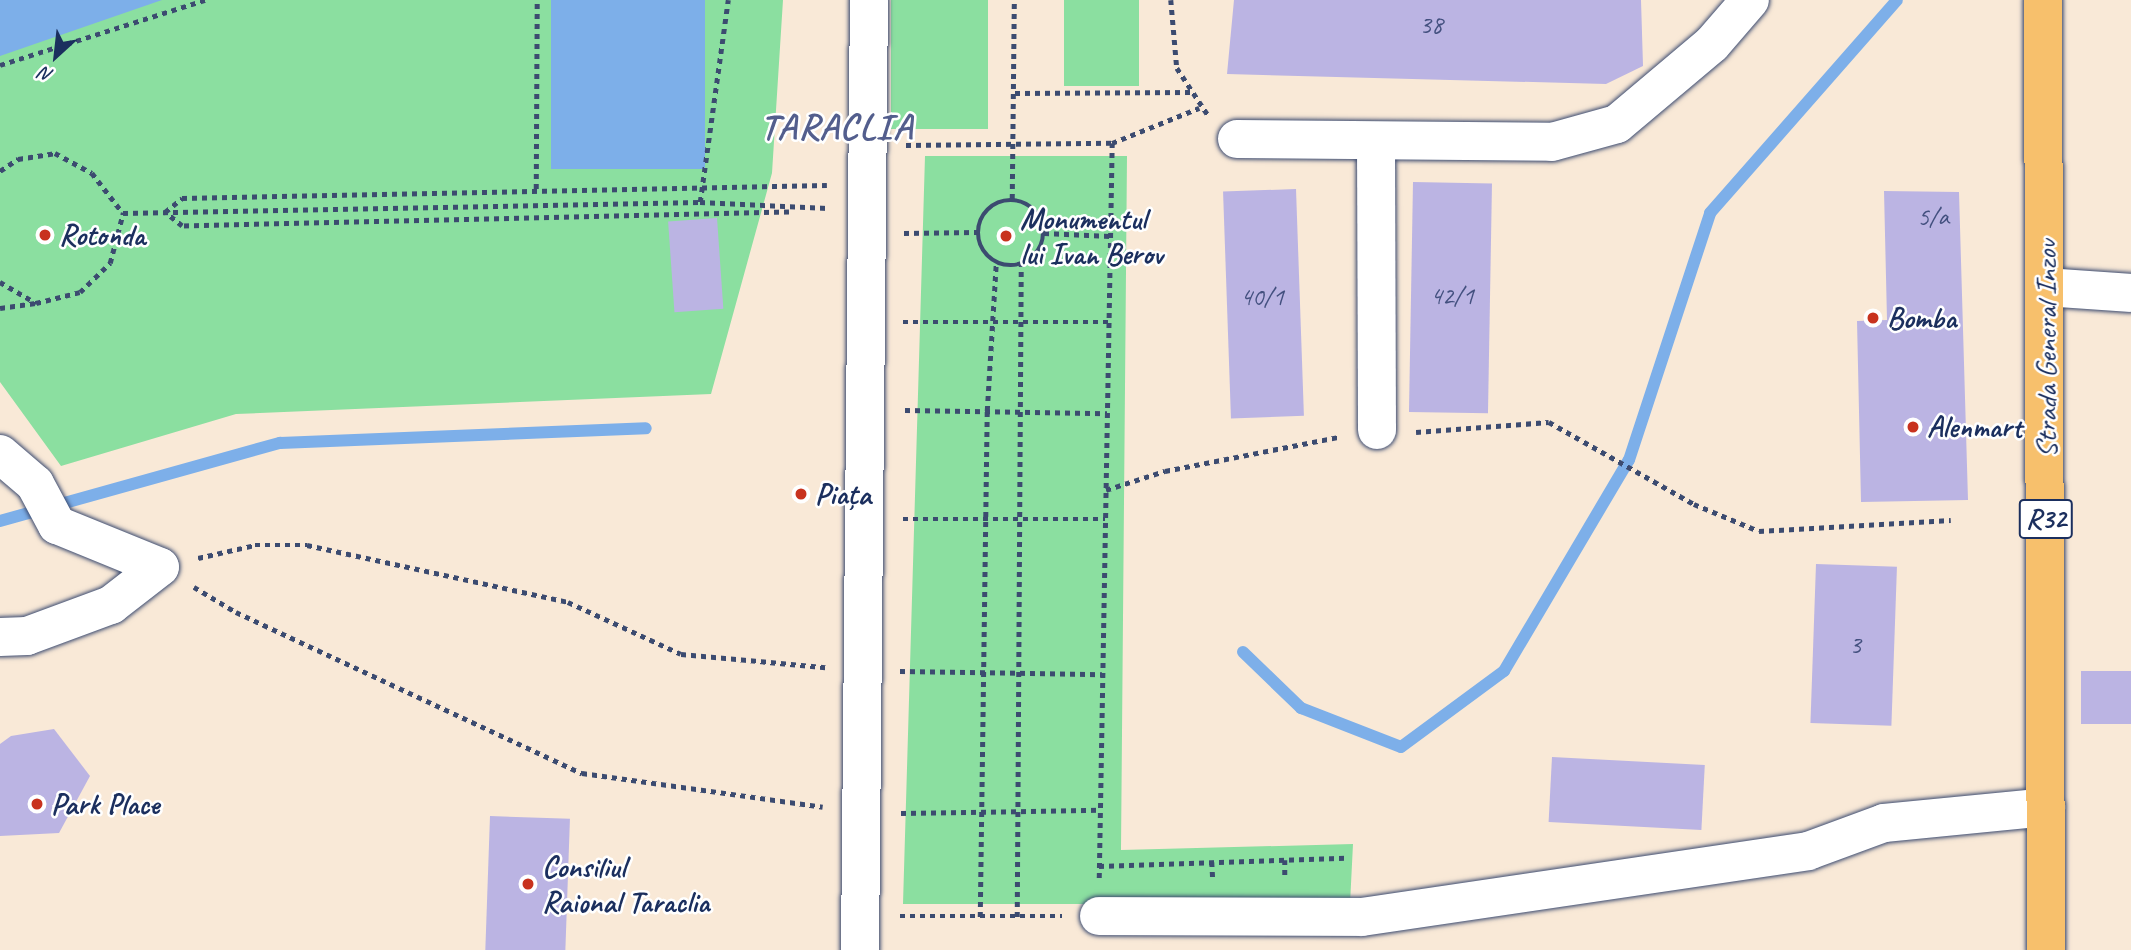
<!DOCTYPE html>
<html>
<head>
<meta charset="utf-8">
<style>
	body { margin:0 }
	#map { position:relative; width:2131px; height:950px; overflow:hidden; background:#f9e9d7; font-family:Caveat,sans-serif }
	div>[style] { position:absolute }
	.green>* { inset:0; background:#8bdfa0; transform-origin:0 0 }
	.water>* { inset:0; background:#7dafe9; transform-origin:0 0 }
	.stream>* { height:12px; margin:-6px; padding:0 6px; transform-origin:6px; border-radius:6px; background:#7dafe9 }
	.building>* { inset:0; background:#bbb4e3; transform-origin:0 0 }
	.path>* { height:4.5px; margin-top:-2.25px; transform-origin:0; background:repeating-linear-gradient(90deg,#3c4b70 0 5px,transparent 0 10px) }
	.path>.ring { margin:-2.25px; padding:0; box-sizing:content-box; background:none; border:4.5px solid #3c4b70; border-radius:50% }
	.roads { filter:drop-shadow(0 0 2px #3c4b70) drop-shadow(0 0 2px #3c4b70) }
	.minor>* { height:38px; margin:-19px; padding:0 19px; transform-origin:19px; border-radius:19px; background:#fff }
	.major>* { height:38px; margin:-19px; padding:0 19px; transform-origin:19px; border-radius:19px; background:#f7c06c }
	.dots>* { width:19px; height:19px; translate:-50% -50%; box-sizing:border-box; border:4px solid #fff; border-radius:50% }
	span { translate:-50% -50%; white-space:nowrap; text-align:center; line-height:1.15; -webkit-text-stroke:5px #fff; paint-order:stroke }
	.number-label { font-size:26px; color:#43507f }
	.number-label span { -webkit-text-stroke-width:0 }
	.shield-label span { padding:2px 5px; background:#fff; border:2px solid; border-radius:5px; -webkit-text-stroke-width:0 }
	.shield-label { font-size:28px; color:#1b2f5e; font-weight:700 }
	.poi-label { font-size:30px; color:#1b2f5e; font-weight:700 }
	.left { translate:0 -50%; text-align:left }
	.street-label { font-size:30px; color:#1b2f5e }
	.district-label { font-size:37px; color:#535e8d; font-weight:700; letter-spacing:2px }
	.north { position:absolute; left:21px; top:21px; width:70px; height:70px; -webkit-text-stroke:5px #fff; paint-order:stroke; rotate:207deg; font-size:19px; font-weight:700; line-height:28px; text-align:center; color:#1b2f5e }
	.north::after { content:''; display:block; margin:auto; width:24px; height:32px; background:#1b2f5e; clip-path:polygon(50% 0,100% 100%,50% 72%,0 100%) }
</style>
</head>
<body>
<div id="map">
	<div class="green">
		<div style="clip-path:polygon(0 0,783px 0,772px 173px,711px 394px,236px 414px,61px 466px,0 382px)"></div>
		<div style="left:891px;top:0;width:97px;height:129px"></div>
		<div style="left:1064px;top:0;width:75px;height:86px"></div>
		<div style="clip-path:polygon(925px 156px,1127px 156px,1121px 850px,1353px 844px,1350px 904px,903px 904px)"></div>
	</div>
	<div class="water">
		<div style="clip-path:polygon(0 0,162px 0,0 56px)"></div>
		<div style="left:551px;top:0;width:154px;height:169px"></div>
	</div>
	<div class="stream">
		<div style="left:0;top:521px;width:291px;rotate:-15.6deg"></div>
		<div style="left:280px;top:443px;width:366px;rotate:-2.3deg"></div>
		<div style="left:1243px;top:652px;width:81px;rotate:44deg"></div>
		<div style="left:1301px;top:708px;width:107px;rotate:21.3deg"></div>
		<div style="left:1401px;top:747px;width:128px;rotate:-36.4deg"></div>
		<div style="left:1504px;top:671px;width:245px;rotate:-59.4deg"></div>
		<div style="left:1629px;top:460px;width:260px;rotate:-71.8deg"></div>
		<div style="left:1710px;top:213px;width:283px;rotate:-48.7deg"></div>
	</div>
	<div class="building">
		<div style="clip-path:polygon(1234px 0,1641px 0,1643px 66px,1606px 84px,1227px 74px)"></div>
		<div style="left:1413px;top:182px;width:79px;height:230px;rotate:1deg"></div>
		<div style="left:1296px;top:189px;width:227px;height:73px;rotate:88deg"></div>
		<div style="clip-path:polygon(1884px 191px,1959px 192px,1968px 500px,1861px 502px,1857px 321px,1887px 320px)"></div>
		<div style="left:717px;top:218px;width:91px;height:49px;rotate:86deg"></div>
		<div style="left:1816px;top:564px;width:81px;height:159px;rotate:2deg"></div>
		<div style="left:2131px;top:671px;width:53px;height:50px;rotate:90deg"></div>
		<div style="clip-path:polygon(54px 729px,90px 776px,59px 833px,0 836px,0 744px,11px 736px)"></div>
		<div style="left:1552px;top:757px;width:153px;height:65px;rotate:3deg"></div>
		<div style="left:490px;top:816px;width:80px;height:134px;rotate:2deg"></div>
	</div>
	<div class="path">
		<div style="left:1171px;top:0;width:68px;rotate:85deg"></div>
		<div style="left:1177px;top:68px;width:56px;rotate:56.6deg"></div>
		<div style="left:0;top:65px;width:215px;rotate:-17.6deg"></div>
		<div style="left:1015px;top:93px;width:176px;rotate:-0.3deg"></div>
		<div style="left:906px;top:145px;width:206px;rotate:-0.6deg"></div>
		<div style="left:1112px;top:143px;width:94px;rotate:-21.9deg"></div>
		<div style="left:0;top:171px;width:22px;rotate:-34deg"></div>
		<div style="left:18px;top:159px;width:37px;rotate:-9deg"></div>
		<div style="left:55px;top:153px;width:42px;rotate:28.4deg"></div>
		<div style="left:92px;top:173px;width:51px;rotate:52.2deg"></div>
		<div style="left:536px;top:189px;width:189px;rotate:-89.7deg"></div>
		<div style="left:1012px;top:199px;width:199px;rotate:-89.4deg"></div>
		<div class="ring" style="left:978px;top:200px;width:61.5px;height:61.5px"></div>
		<div style="left:700px;top:202px;width:204px;rotate:-82.1deg"></div>
		<div style="left:789px;top:212px;width:607px;rotate:178.68deg"></div>
		<div style="left:182px;top:226px;width:22px;rotate:-141deg"></div>
		<div style="left:165px;top:212px;width:22px;rotate:-39deg"></div>
		<div style="left:182px;top:198px;width:645px;rotate:-1.15deg"></div>
		<div style="left:123px;top:213px;width:577px;rotate:-1.09deg"></div>
		<div style="left:700px;top:202px;width:128px;rotate:2.7deg"></div>
		<div style="left:904px;top:233px;width:73px;rotate:-0.8deg"></div>
		<div style="left:1044px;top:233px;width:66px;rotate:2.6deg"></div>
		<div style="left:0;top:282px;width:42px;rotate:30.3deg"></div>
		<div style="left:36px;top:303px;width:45px;rotate:-14deg"></div>
		<div style="left:80px;top:292px;width:42px;rotate:-44deg"></div>
		<div style="left:110px;top:263px;width:52px;rotate:-75.4deg"></div>
		<div style="left:0;top:308px;width:36px;rotate:-8deg"></div>
		<div style="left:903px;top:322px;width:206px"></div>
		<div style="left:905px;top:410px;width:202px;rotate:0.9deg"></div>
		<div style="left:1416px;top:432px;width:133px;rotate:-4.3deg"></div>
		<div style="left:1549px;top:422px;width:167px;rotate:29.5deg"></div>
		<div style="left:1694px;top:504px;width:70px;rotate:22.6deg"></div>
		<div style="left:1759px;top:531px;width:192px;rotate:-3.3deg"></div>
		<div style="left:1106px;top:490px;width:62px;rotate:-17.9deg"></div>
		<div style="left:1165px;top:471px;width:176px;rotate:-11.1deg"></div>
		<div style="left:903px;top:519px;width:202px"></div>
		<div style="left:198px;top:558px;width:58px;rotate:-12.8deg"></div>
		<div style="left:255px;top:545px;width:52px"></div>
		<div style="left:307px;top:545px;width:267px;rotate:12.3deg"></div>
		<div style="left:568px;top:602px;width:124px;rotate:24.7deg"></div>
		<div style="left:681px;top:654px;width:145px;rotate:5.2deg"></div>
		<div style="left:194px;top:587px;width:49px;rotate:30.8deg"></div>
		<div style="left:236px;top:612px;width:382px;rotate:25deg"></div>
		<div style="left:582px;top:773px;width:243px;rotate:8deg"></div>
		<div style="left:900px;top:671px;width:202px;rotate:0.9deg"></div>
		<div style="left:901px;top:813px;width:199px;rotate:-0.9deg"></div>
		<div style="left:1285px;top:860px;width:16px;rotate:90deg"></div>
		<div style="left:1212px;top:862px;width:17px;rotate:87deg"></div>
		<div style="left:1099px;top:866px;width:247px;rotate:-1.9deg"></div>
		<div style="left:1099px;top:878px;width:735px;rotate:-88.99deg"></div>
		<div style="left:900px;top:916px;width:162px"></div>
		<div style="left:980px;top:917px;width:506px;rotate:-89.21deg"></div>
		<div style="left:987px;top:411px;width:149px;rotate:-86.5deg"></div>
		<div style="left:1017px;top:917px;width:653px;rotate:-89.65deg"></div>
	</div>
	<div class="roads">
		<div class="minor">
			<div style="left:1237px;top:139px;width:315px;rotate:0.5deg"></div>
			<div style="left:1552px;top:142px;width:67px;rotate:-15.5deg"></div>
			<div style="left:1617px;top:124px;width:124px;rotate:-40.1deg"></div>
			<div style="left:1712px;top:44px;width:58px;rotate:-49.2deg"></div>
			<div style="left:1376px;top:142px;width:288px;rotate:89.8deg"></div>
			<div style="left:2046px;top:287px;width:85px;rotate:4deg"></div>
			<div style="left:0;top:454px;width:46px;rotate:40.6deg"></div>
			<div style="left:35px;top:484px;width:47px;rotate:61.8deg"></div>
			<div style="left:57px;top:525px;width:111px;rotate:22.2deg"></div>
			<div style="left:0;top:637px;width:27px;rotate:-2deg"></div>
			<div style="left:27px;top:636px;width:90px;rotate:-20.3deg"></div>
			<div style="left:111px;top:605px;width:62px;rotate:-37.8deg"></div>
			<div style="left:1099px;top:916px;width:263px;rotate:0.2deg"></div>
			<div style="left:1362px;top:917px;width:451px;rotate:-8.4deg"></div>
			<div style="left:1808px;top:851px;width:81px;rotate:-20.2deg"></div>
			<div style="left:1884px;top:823px;width:163px;rotate:-5.6deg"></div>
			<div style="left:860px;top:950px;width:950px;rotate:-89.46deg"></div>
		</div>
		<div class="major">
			<div style="left:2043px;top:0;width:950px;rotate:89.82deg"></div>
		</div>
	</div>
	<div class="dots">
		<div style="left:45px;top:235px;background:#c8321e"></div>
		<div style="left:1006px;top:236px;background:#c8321e"></div>
		<div style="left:1873px;top:318px;background:#c8321e"></div>
		<div style="left:1913px;top:427px;background:#c8321e"></div>
		<div style="left:801px;top:494px;background:#c8321e"></div>
		<div style="left:37px;top:804px;background:#c8321e"></div>
		<div style="left:528px;top:884px;background:#c8321e"></div>
	</div>
	<div class="number-label">
		<span style="left:1431px;top:25px">38</span>
		<span style="left:1933px;top:217px">5/a</span>
		<span style="left:1452px;top:296px">42/1</span>
		<span style="left:1262px;top:297px">40/1</span>
		<span style="left:1855px;top:645px">3</span>
	</div>
	<div class="shield-label">
		<span style="left:2046px;top:519px">R32</span>
	</div>
	<div class="poi-label">
		<span class="left" style="left:1020px;top:236px">Monumentul<br>lui Ivan Berov</span>
		<span class="left" style="left:59px;top:235px">Rotonda</span>
		<span class="left" style="left:1887px;top:318px">Bomba</span>
		<span class="left" style="left:1927px;top:427px">Alenmart</span>
		<span class="left" style="left:815px;top:494px">Piața</span>
		<span class="left" style="left:51px;top:804px">Park Place</span>
		<span class="left" style="left:542px;top:884px">Consiliul<br>Raional Taraclia</span>
	</div>
	<div class="street-label">
		<span style="left:2046px;top:349px;rotate:-90deg">Strada General Inzov</span>
	</div>
	<div class="district-label">
		<span style="left:837px;top:127px">TARACLIA</span>
	</div>
	<div class="north">N</div>
</div>
</body>
</html>
